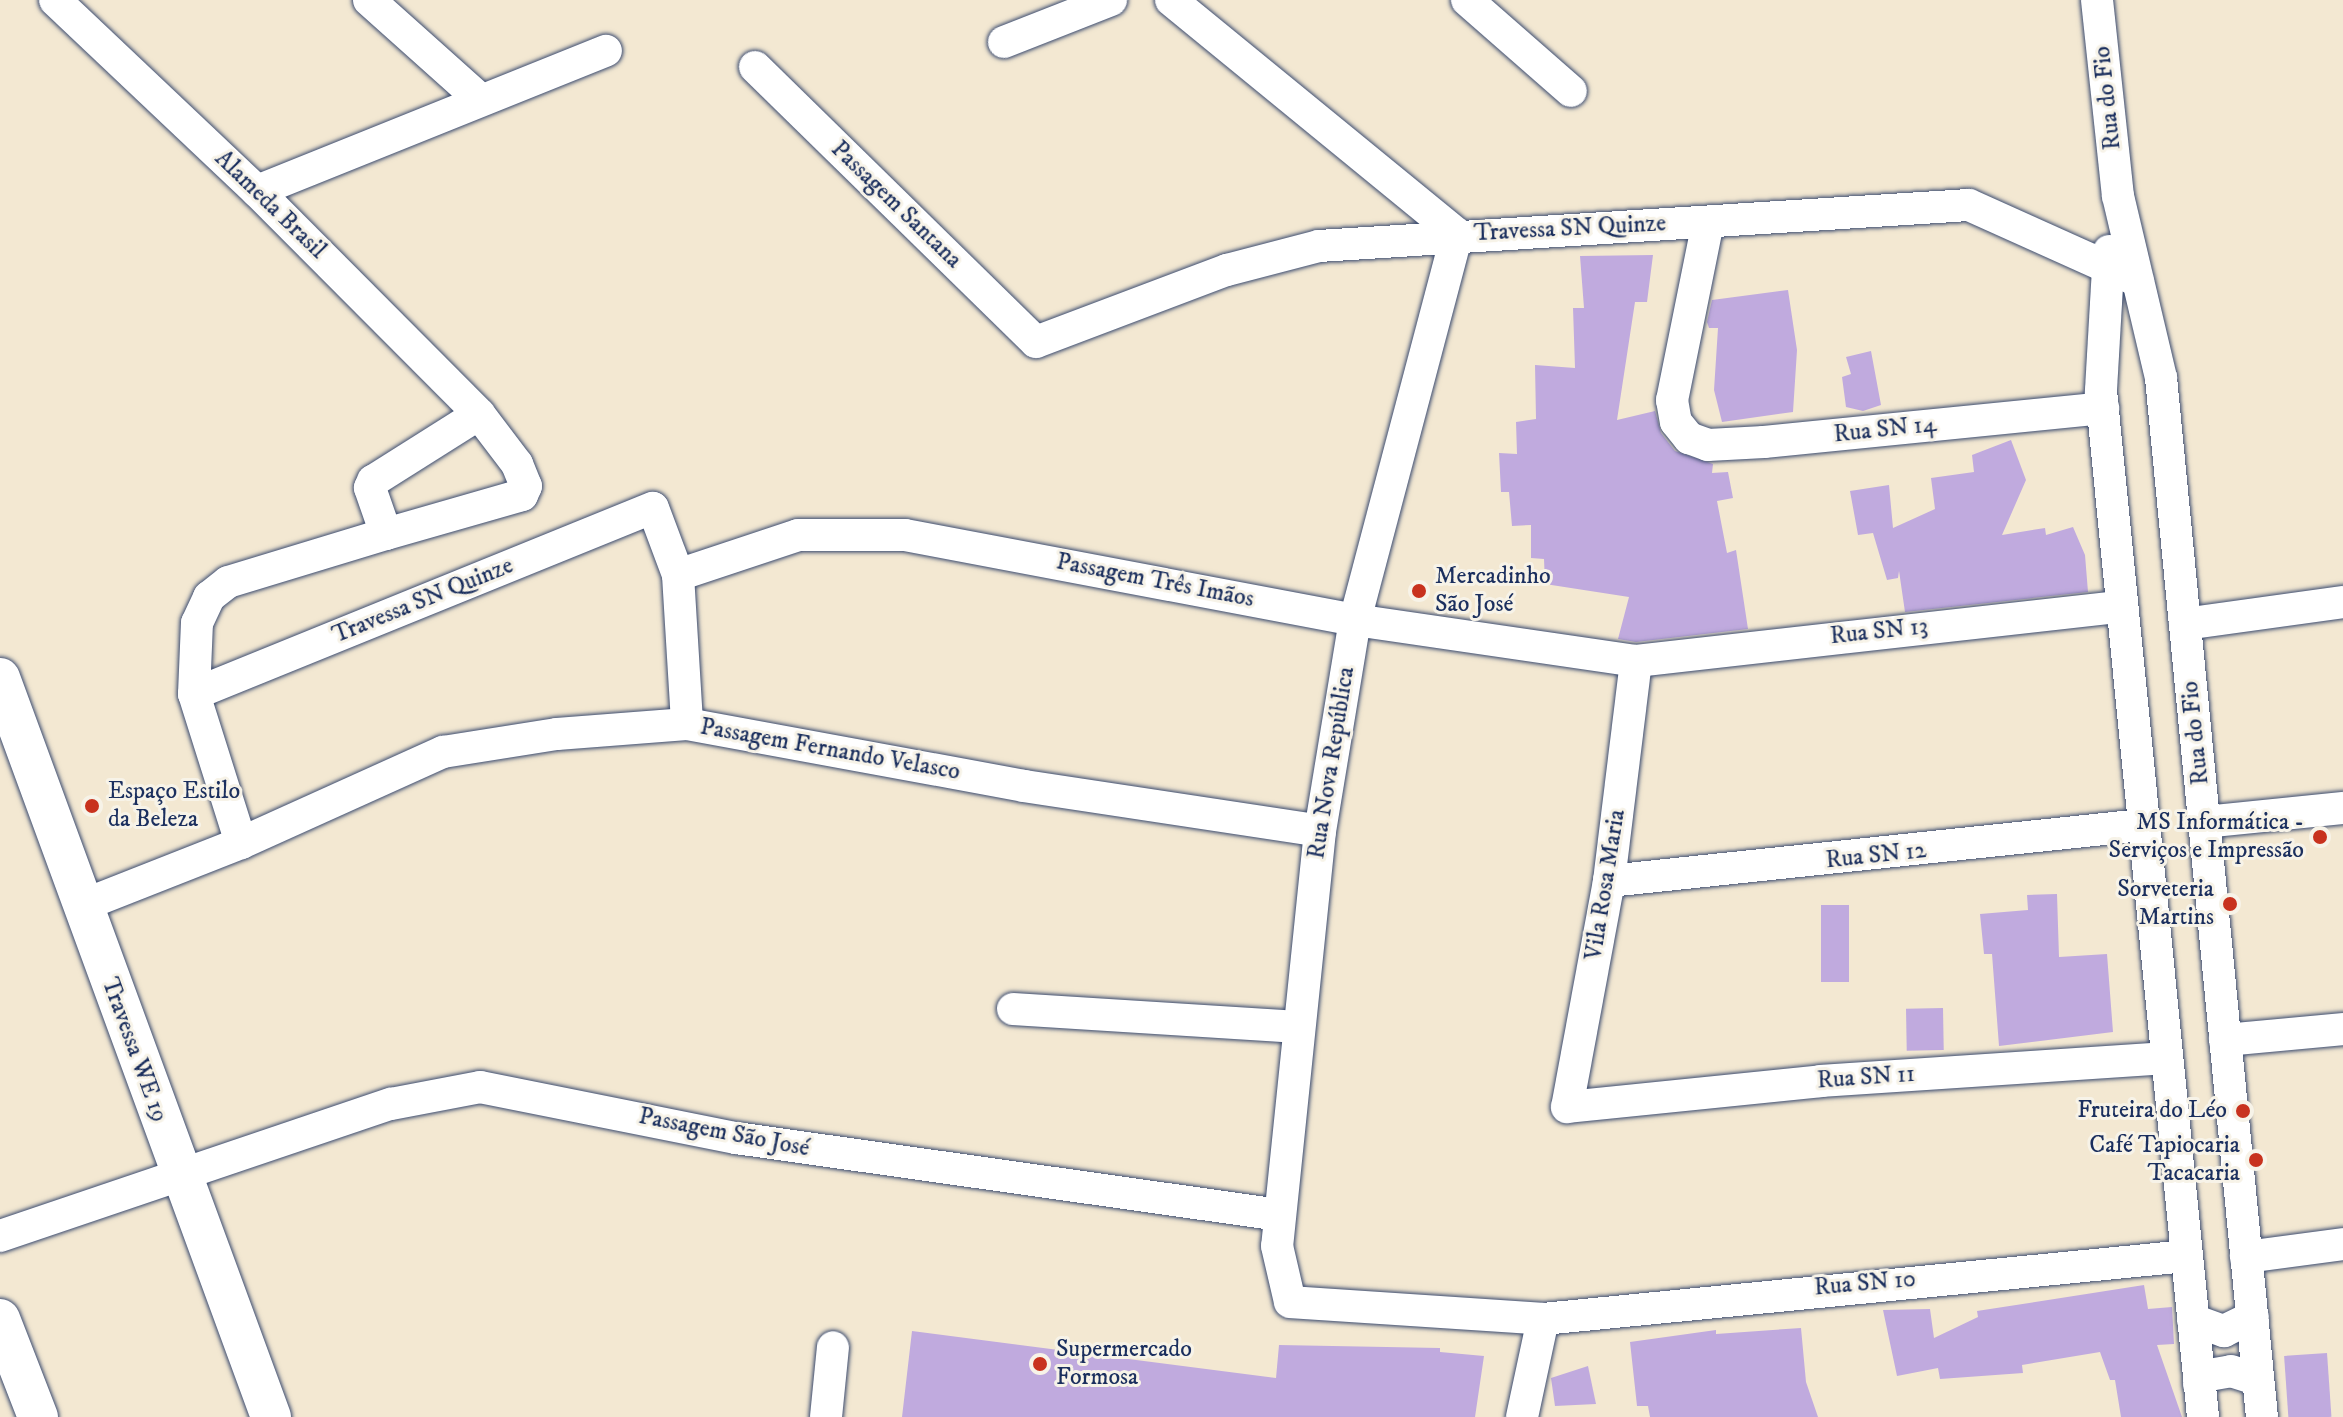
<!DOCTYPE html>
<html>
<head>
<meta charset="utf-8">
<style>
	body { margin:0 }
	#map { position:relative; width:2343px; height:1417px; overflow:hidden; background:#f3e8d2; font-family:"IM FELL DW Pica",serif }
	div>[style] { position:absolute }
	.building>* { inset:0; background:#c0aade; transform-origin:0 0 }
	.roads { filter:drop-shadow(0 0 2px #3b4b6f) drop-shadow(0 0 2px #3b4b6f) }
	.minor>* { height:32px; margin:-16px; padding:0 16px; transform-origin:16px; border-radius:16px; background:#fff }
	.major>* { height:40px; margin:-20px; padding:0 20px; transform-origin:20px; border-radius:20px; background:#fff }
	.dots>* { width:22px; height:22px; translate:-50% -50%; box-sizing:border-box; border:4px solid #f7f3e8; border-radius:50% }
	span { translate:-50% -50%; white-space:nowrap; text-align:center; line-height:1.15; -webkit-text-stroke:6px #f7f3e8; paint-order:stroke }
	.street-label { font-size:24px; color:#1b2f5e }
	.poi-label { font-size:24px; color:#1b2f5e }
	.left { translate:0 -50%; text-align:left }
	.right { translate:-100% -50%; text-align:right }
</style>
</head>
<body>
<div id="map">
	<div class="building">
		<div style="clip-path:polygon(1653px 255px,1647px 302px,1635px 302px,1617px 420px,1655px 411px,1661px 433px,1675px 451px,1713px 464px,1712px 473px,1728px 472px,1733px 498px,1717px 501px,1727px 553px,1736px 550px,1748px 629px,1636px 642px,1618px 639px,1629px 597px,1545px 584px,1544px 559px,1531px 558px,1531px 525px,1512px 526px,1509px 492px,1501px 492px,1499px 453px,1517px 454px,1516px 422px,1536px 419px,1535px 365px,1575px 368px,1573px 308px,1584px 308px,1580px 256px)"></div>
		<div style="clip-path:polygon(1788px 290px,1797px 350px,1793px 412px,1722px 422px,1714px 390px,1718px 328px,1709px 328px,1707px 322px,1712px 300px)"></div>
		<div style="clip-path:polygon(1871px 351px,1881px 405px,1863px 411px,1846px 407px,1842px 377px,1851px 374px,1846px 357px)"></div>
		<div style="clip-path:polygon(2011px 440px,2026px 480px,2002px 535px,2045px 528px,2046px 535px,2073px 527px,2085px 555px,2088px 592px,1905px 612px,1899px 571px,1898px 578px,1887px 580px,1873px 533px,1858px 535px,1850px 491px,1889px 485px,1893px 528px,1935px 509px,1931px 478px,1974px 472px,1972px 455px)"></div>
		<div style="clip-path:polygon(2057px 894px,2059px 957px,2107px 954px,2113px 1032px,1999px 1046px,1992px 954px,1984px 954px,1980px 914px,2028px 910px,2027px 895px)"></div>
		<div style="left:1821px;top:905px;width:28px;height:77px"></div>
		<div style="left:1943px;top:1008px;width:42px;height:37px;rotate:89deg"></div>
		<div style="clip-path:polygon(2144px 1285px,2148px 1309px,2172px 1307px,2174px 1344px,2157px 1345px,2182px 1417px,2121px 1417px,2115px 1380px,2110px 1380px,2100px 1352px,2022px 1365px,2023px 1373px,1940px 1379px,1938px 1368px,1897px 1376px,1883px 1310px,1930px 1309px,1934px 1338px,1978px 1317px,1977px 1311px)"></div>
		<div style="clip-path:polygon(1801px 1328px,1806px 1382px,1818px 1417px,1650px 1417px,1648px 1406px,1637px 1406px,1630px 1342px,1716px 1330px,1716px 1334px)"></div>
		<div style="clip-path:polygon(912px 1331px,1276px 1378px,1279px 1345px,1440px 1348px,1440px 1352px,1484px 1356px,1475px 1417px,902px 1417px)"></div>
		<div style="left:2327px;top:1353px;width:64px;height:43px;rotate:86deg"></div>
		<div style="clip-path:polygon(1588px 1366px,1596px 1404px,1555px 1406px,1551px 1378px)"></div>
	</div>
	<div class="roads">
		<div class="minor">
			<div style="left:55px;top:0;width:278px;rotate:43.4deg"></div>
			<div style="left:257px;top:191px;width:315px;rotate:45.1deg"></div>
			<div style="left:479px;top:414px;width:63px;rotate:52.8deg"></div>
			<div style="left:517px;top:464px;width:24px;rotate:68deg"></div>
			<div style="left:526px;top:486px;width:10px;rotate:114deg"></div>
			<div style="left:522px;top:495px;width:141px;rotate:164deg"></div>
			<div style="left:369px;top:0;width:150px;rotate:41.8deg"></div>
			<div style="left:1171px;top:0;width:370px;rotate:39.3deg"></div>
			<div style="left:1467px;top:0;width:138px;rotate:41.2deg"></div>
			<div style="left:2097px;top:0;width:197px;rotate:83.9deg"></div>
			<div style="left:2118px;top:196px;width:187px;rotate:76.7deg"></div>
			<div style="left:2161px;top:378px;width:1044px;rotate:84.45deg"></div>
			<div style="left:1004px;top:42px;width:115px;rotate:-21.4deg"></div>
			<div style="left:755px;top:67px;width:393px;rotate:44.4deg"></div>
			<div style="left:1036px;top:342px;width:204px;rotate:-20.7deg"></div>
			<div style="left:1227px;top:270px;width:95px;rotate:-14.6deg"></div>
			<div style="left:1319px;top:246px;width:651px;rotate:-3.61deg"></div>
			<div style="left:1969px;top:205px;width:185px;rotate:24.2deg"></div>
			<div style="left:257px;top:191px;width:376px;rotate:-21.9deg"></div>
			<div style="left:1708px;top:222px;width:182px;rotate:101.4deg"></div>
			<div style="left:1672px;top:400px;width:22px;rotate:80deg"></div>
			<div style="left:1676px;top:422px;width:21px;rotate:51deg"></div>
			<div style="left:1689px;top:438px;width:20px;rotate:20deg"></div>
			<div style="left:1708px;top:445px;width:56px;rotate:-3.1deg"></div>
			<div style="left:1764px;top:442px;width:341px;rotate:-5.7deg"></div>
			<div style="left:1457px;top:234px;width:399px;rotate:104.8deg"></div>
			<div style="left:1355px;top:620px;width:214px;rotate:99.4deg"></div>
			<div style="left:1320px;top:831px;width:417px;rotate:95.9deg"></div>
			<div style="left:1277px;top:1246px;width:57px;rotate:76.9deg"></div>
			<div style="left:1290px;top:1302px;width:254px;rotate:3.8deg"></div>
			<div style="left:1543px;top:1319px;width:647px;rotate:-5.59deg"></div>
			<div style="left:2109px;top:251px;width:140px;rotate:93.3deg"></div>
			<div style="left:2101px;top:391px;width:1031px;rotate:84.32deg"></div>
			<div style="left:678px;top:575px;width:126px;rotate:-18.4deg"></div>
			<div style="left:798px;top:535px;width:107px"></div>
			<div style="left:905px;top:535px;width:458px;rotate:10.7deg"></div>
			<div style="left:1355px;top:620px;width:284px;rotate:8.3deg"></div>
			<div style="left:1636px;top:661px;width:488px;rotate:-6.4deg"></div>
			<div style="left:2185px;top:624px;width:160px;rotate:-7.9deg"></div>
			<div style="left:1636px;top:661px;width:222px;rotate:97deg"></div>
			<div style="left:1609px;top:881px;width:230px;rotate:100.5deg"></div>
			<div style="left:1567px;top:1107px;width:255px;rotate:-5.8deg"></div>
			<div style="left:1821px;top:1081px;width:346px;rotate:-3.8deg"></div>
			<div style="left:194px;top:694px;width:495px;rotate:-22.1deg"></div>
			<div style="left:653px;top:508px;width:72px;rotate:69.5deg"></div>
			<div style="left:678px;top:575px;width:149px;rotate:86.5deg"></div>
			<div style="left:2204px;top:822px;width:140px;rotate:-5.8deg"></div>
			<div style="left:241px;top:843px;width:156px;rotate:-107.5deg"></div>
			<div style="left:194px;top:694px;width:71px;rotate:-87.6deg"></div>
			<div style="left:197px;top:623px;width:29px;rotate:-65deg"></div>
			<div style="left:209px;top:597px;width:24px;rotate:-38deg"></div>
			<div style="left:228px;top:582px;width:165px;rotate:-16.9deg"></div>
			<div style="left:386px;top:534px;width:49px;rotate:-109.2deg"></div>
			<div style="left:370px;top:488px;width:8px;rotate:-67deg"></div>
			<div style="left:373px;top:481px;width:125px;rotate:-32.3deg"></div>
			<div style="left:1609px;top:881px;width:536px;rotate:-6deg"></div>
			<div style="left:81px;top:906px;width:172px;rotate:-21.5deg"></div>
			<div style="left:241px;top:843px;width:222px;rotate:-24.3deg"></div>
			<div style="left:443px;top:752px;width:115px;rotate:-9deg"></div>
			<div style="left:557px;top:734px;width:130px;rotate:-4.4deg"></div>
			<div style="left:687px;top:724px;width:343px;rotate:10.4deg"></div>
			<div style="left:1024px;top:786px;width:299px;rotate:8.6deg"></div>
			<div style="left:1013px;top:1009px;width:286px;rotate:3.6deg"></div>
			<div style="left:2225px;top:1040px;width:119px;rotate:-5.3deg"></div>
			<div style="left:0;top:1236px;width:413px;rotate:-18.7deg"></div>
			<div style="left:391px;top:1104px;width:91px;rotate:-10.8deg"></div>
			<div style="left:480px;top:1087px;width:261px;rotate:11.3deg"></div>
			<div style="left:736px;top:1138px;width:549px;rotate:8.06deg"></div>
			<div style="left:2246px;top:1257px;width:98px;rotate:-7.6deg"></div>
			<div style="left:2193px;top:1320px;width:33px;rotate:20deg"></div>
			<div style="left:2224px;top:1331px;width:32px;rotate:-26deg"></div>
			<div style="left:2199px;top:1384px;width:13px;rotate:-42deg"></div>
			<div style="left:2209px;top:1375px;width:22px;rotate:-10deg"></div>
			<div style="left:2231px;top:1371px;width:28px;rotate:18deg"></div>
			<div style="left:826px;top:1417px;width:70px;rotate:-84.3deg"></div>
			<div style="left:1522px;top:1417px;width:100px;rotate:-77.9deg"></div>
		</div>
		<div class="major">
			<div style="left:0;top:678px;width:787px;rotate:69.86deg"></div>
			<div style="left:0;top:1319px;width:105px;rotate:68.8deg"></div>
		</div>
	</div>
	<div class="dots">
		<div style="left:1419px;top:591px;background:#c8321e"></div>
		<div style="left:92px;top:806px;background:#c8321e"></div>
		<div style="left:2320px;top:837px;background:#c8321e"></div>
		<div style="left:2230px;top:904px;background:#c8321e"></div>
		<div style="left:2243px;top:1111px;background:#c8321e"></div>
		<div style="left:2256px;top:1160px;background:#c8321e"></div>
		<div style="left:1040px;top:1364px;background:#c8321e"></div>
	</div>
	<div class="street-label">
		<span style="left:2108px;top:98px;rotate:-96deg">Rua do Fio</span>
		<span style="left:270px;top:205px;rotate:44deg">Alameda Brasil</span>
		<span style="left:896px;top:205px;rotate:44deg">Passagem Santana</span>
		<span style="left:1570px;top:229px;rotate:-3deg">Travessa SN Quinze</span>
		<span style="left:1885px;top:430px;rotate:-6deg">Rua SN 14</span>
		<span style="left:1155px;top:581px;rotate:11deg">Passagem Três Imãos</span>
		<span style="left:423px;top:601px;rotate:-22deg">Travessa SN Quinze</span>
		<span style="left:1879px;top:632px;rotate:-6deg">Rua SN 13</span>
		<span style="left:2196px;top:733px;rotate:-96deg">Rua do Fio</span>
		<span style="left:830px;top:750px;rotate:10deg">Passagem Fernando Velasco</span>
		<span style="left:1332px;top:763px;rotate:-81deg">Rua Nova República</span>
		<span style="left:1876px;top:856px;rotate:-6deg">Rua SN 12</span>
		<span style="left:1606px;top:885px;rotate:-81deg">Vila Rosa Maria</span>
		<span style="left:134px;top:1050px;rotate:70deg">Travessa WE 19</span>
		<span style="left:1866px;top:1078px;rotate:-4deg">Rua SN 11</span>
		<span style="left:724px;top:1133px;rotate:11deg">Passagem São José</span>
		<span style="left:1865px;top:1284px;rotate:-5deg">Rua SN 10</span>
	</div>
	<div class="poi-label">
		<span class="left" style="left:1435px;top:591px">Mercadinho<br>São José</span>
		<span class="left" style="left:108px;top:806px">Espaço Estilo<br>da Beleza</span>
		<span class="right" style="left:2304px;top:837px">MS Informática -<br>Serviços e Impressão</span>
		<span class="right" style="left:2214px;top:904px">Sorveteria<br>Martins</span>
		<span class="right" style="left:2227px;top:1111px">Fruteira do Léo</span>
		<span class="right" style="left:2240px;top:1160px">Café Tapiocaria<br>Tacacaria</span>
		<span class="left" style="left:1056px;top:1364px">Supermercado<br>Formosa</span>
	</div>
</div>
</body>
</html>
